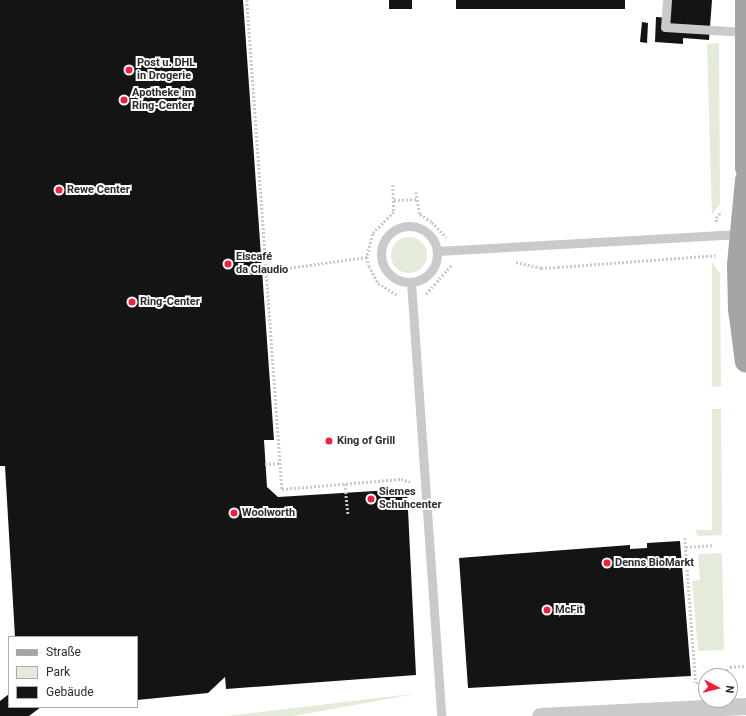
<!DOCTYPE html>
<html>
<head>
<meta charset="utf-8">
<style>
	body { margin:0 }
	#map { position:relative; width:746px; height:716px; overflow:hidden; background:#fff; font-family:Roboto,sans-serif }
	div>[style] { position:absolute }
	.green>* { inset:0; background:#e4ecd9 }
	.round { border-radius:50% }
	.building>* { inset:0; background:#141414; transform-origin:0 0 }
	.path>* { height:2.5px; margin-top:-1.25px; transform-origin:0; background:repeating-linear-gradient(90deg,#cacaca 0 2px,transparent 0 4px) }
	.service>* { height:9px; margin:-4.5px; padding:0 4.5px; transform-origin:4.5px; border-radius:4.5px; background:#cacaca }
	.service>.ring { margin:-4.5px; padding:0; box-sizing:content-box; background:none; border:9px solid #cacaca; border-radius:50% }
	.minor>* { height:17px; margin:-8.5px; padding:0 8.5px; transform-origin:8.5px; border-radius:8.5px; background:#cacaca }
	.primary>* { height:22px; margin:-11px; padding:0 11px; transform-origin:11px; border-radius:11px; background:#a5a5a5 }
	.dots>* { width:11px; height:11px; translate:-50% -50%; box-sizing:border-box; border:2px solid #fff; border-radius:50% }
	span { translate:-50% -50%; white-space:nowrap; text-align:center; line-height:1.15; -webkit-text-stroke:4px #fff; paint-order:stroke }
	.poi-label { font-size:11px; color:#2d2d2d; font-weight:700 }
	.left { translate:0 -50%; text-align:left }
	.legend { position:absolute; left:8px; top:636px; width:130px; height:72px; box-sizing:border-box; background:#fff; border:1px solid #ababab; margin:0; padding:5px 7px; list-style:none; font-size:12px; color:#2d2d2d }
	.legend li { display:flex; align-items:center; gap:8px; height:20px }
	.legend b { width:20px; border:1px solid #ababab }
	.north { position:absolute; left:698px; top:668px; width:40px; height:40px; box-sizing:border-box; background:#fff; border:1px solid #ababab; border-radius:50%; rotate:97deg; font-size:11px; font-weight:700; line-height:16px; text-align:center; color:#2d2d2d }
	.north::after { content:''; display:block; margin:auto; width:14px; height:18px; background:#f61e39; clip-path:polygon(50% 0,100% 100%,50% 72%,0 100%) }
</style>
</head>
<body>
<div id="map">
	<div class="green">
		<div style="clip-path:polygon(719px 43px,720px 204px,712px 215px,707px 44px)"></div>
		<div class="round" style="left:391px;top:237px;width:36px;height:36px"></div>
		<div style="clip-path:polygon(712px 262px,720px 273px,721px 386px,712px 387px)"></div>
		<div style="clip-path:polygon(712px 409px,721px 409px,722px 535px,697px 536px,696px 530px,712px 530px)"></div>
		<div style="clip-path:polygon(722px 553px,724px 650px,698px 651px,692px 581px,700px 580px,698px 554px)"></div>
		<div style="clip-path:polygon(420px 693px,294px 716px,226px 716px)"></div>
	</div>
	<div class="building">
		<div style="clip-path:polygon(0 0,243px 0,274px 440px,264px 440px,267px 487px,278px 497px,407px 489px,416px 675px,226px 689px,225px 677px,208px 693px,137px 700px,137px 637px,15px 637px,5px 466px,0 466px)"></div>
		<div style="left:389px;top:0;width:23px;height:9px"></div>
		<div style="left:456px;top:0;width:169px;height:9px"></div>
		<div style="clip-path:polygon(670px 0,712px 0,709px 40px,683px 38px,683px 44px,655px 42px,656px 17px,669px 18px)"></div>
		<div style="clip-path:polygon(642px 22px,648px 23px,647px 43px,640px 42px)"></div>
		<div style="clip-path:polygon(680px 541px,691px 676px,468px 688px,459px 558px,630px 545px,630px 549px,647px 548px,647px 543px)"></div>
		<div style="clip-path:polygon(9px 694px,9px 707px,41px 707px,29px 716px,0 716px,0 701px)"></div>
	</div>
	<div class="path">
		<div style="left:247px;top:0;width:490px;rotate:85.9deg"></div>
		<div style="left:282px;top:489px;width:119px;rotate:-4.8deg"></div>
		<div style="left:401px;top:479px;width:10px;rotate:17deg"></div>
		<div style="left:393px;top:185px;width:27px;rotate:88deg"></div>
		<div style="left:394px;top:212px;width:30px;rotate:134deg"></div>
		<div style="left:373px;top:234px;width:24px;rotate:105deg"></div>
		<div style="left:367px;top:257px;width:9px;rotate:77deg"></div>
		<div style="left:369px;top:266px;width:19px;rotate:62deg"></div>
		<div style="left:378px;top:283px;width:22px;rotate:32deg"></div>
		<div style="left:416px;top:192px;width:22px;rotate:80deg"></div>
		<div style="left:420px;top:214px;width:14px;rotate:34deg"></div>
		<div style="left:432px;top:222px;width:21px;rotate:47deg"></div>
		<div style="left:394px;top:200px;width:23px;rotate:-2deg"></div>
		<div style="left:716px;top:222px;width:4px;rotate:-90deg"></div>
		<div style="left:716px;top:218px;width:8px;rotate:-50deg"></div>
		<div style="left:516px;top:262px;width:26px;rotate:13deg"></div>
		<div style="left:541px;top:268px;width:17px;rotate:-3deg"></div>
		<div style="left:558px;top:267px;width:158px;rotate:-4.3deg"></div>
		<div style="left:266px;top:271px;width:102px;rotate:-7.9deg"></div>
		<div style="left:426px;top:294px;width:38px;rotate:-49deg"></div>
		<div style="left:265px;top:464px;width:15px;rotate:-4deg"></div>
		<div style="left:345px;top:484px;width:31px;rotate:84deg"></div>
		<div style="left:685px;top:538px;width:145px;rotate:85.7deg"></div>
		<div style="left:696px;top:683px;width:10px"></div>
		<div style="left:686px;top:547px;width:28px;rotate:-4deg"></div>
		<div style="left:721px;top:676px;width:13px;rotate:-45deg"></div>
		<div style="left:730px;top:667px;width:16px;rotate:-4deg"></div>
	</div>
	<div class="service">
		<div style="left:667px;top:0;width:27px;rotate:94deg"></div>
		<div style="left:665px;top:27px;width:80px;rotate:3.6deg"></div>
		<div class="ring" style="left:381px;top:226px;width:47px;height:47px"></div>
		<div style="left:437px;top:251px;width:304px;rotate:-3.2deg"></div>
		<div style="left:411px;top:282px;width:435px;rotate:86deg"></div>
	</div>
	<div class="minor">
		<div style="left:540px;top:716px;width:206px;rotate:-2.8deg"></div>
	</div>
	<div class="primary">
		<div style="left:746px;top:0;width:168px;rotate:90deg"></div>
		<div style="left:746px;top:180px;width:85px;rotate:95.4deg"></div>
		<div style="left:738px;top:265px;width:44px;rotate:88.7deg"></div>
		<div style="left:739px;top:309px;width:53px;rotate:82.5deg"></div>
	</div>
	<div class="dots">
		<div style="left:129px;top:70px;background:#f61e39"></div>
		<div style="left:124px;top:100px;background:#f61e39"></div>
		<div style="left:59px;top:190px;background:#f61e39"></div>
		<div style="left:228px;top:264px;background:#f61e39"></div>
		<div style="left:132px;top:302px;background:#f61e39"></div>
		<div style="left:329px;top:441px;background:#f61e39"></div>
		<div style="left:371px;top:499px;background:#f61e39"></div>
		<div style="left:234px;top:513px;background:#f61e39"></div>
		<div style="left:607px;top:563px;background:#f61e39"></div>
		<div style="left:547px;top:610px;background:#f61e39"></div>
	</div>
	<div class="poi-label">
		<span class="left" style="left:137px;top:70px">Post u. DHL<br>in Drogerie</span>
		<span class="left" style="left:132px;top:100px">Apotheke im<br>Ring-Center</span>
		<span class="left" style="left:67px;top:190px">Rewe Center</span>
		<span class="left" style="left:236px;top:264px">Eiscafé<br>da Claudio</span>
		<span class="left" style="left:140px;top:302px">Ring-Center</span>
		<span class="left" style="left:337px;top:441px">King of Grill</span>
		<span class="left" style="left:379px;top:499px">Siemes<br>Schuhcenter</span>
		<span class="left" style="left:242px;top:513px">Woolworth</span>
		<span class="left" style="left:615px;top:563px">Denns BioMarkt</span>
		<span class="left" style="left:555px;top:610px">McFit</span>
	</div>
	<ul class="legend">
	<li><b style="height:5px;background:#a5a5a5"></b>Straße</li>
	<li><b style="height:11px;background:#e4ecd9"></b>Park</li>
	<li><b style="height:11px;background:#141414"></b>Gebäude</li>
	</ul>
	<div class="north">N</div>
</div>
</body>
</html>
